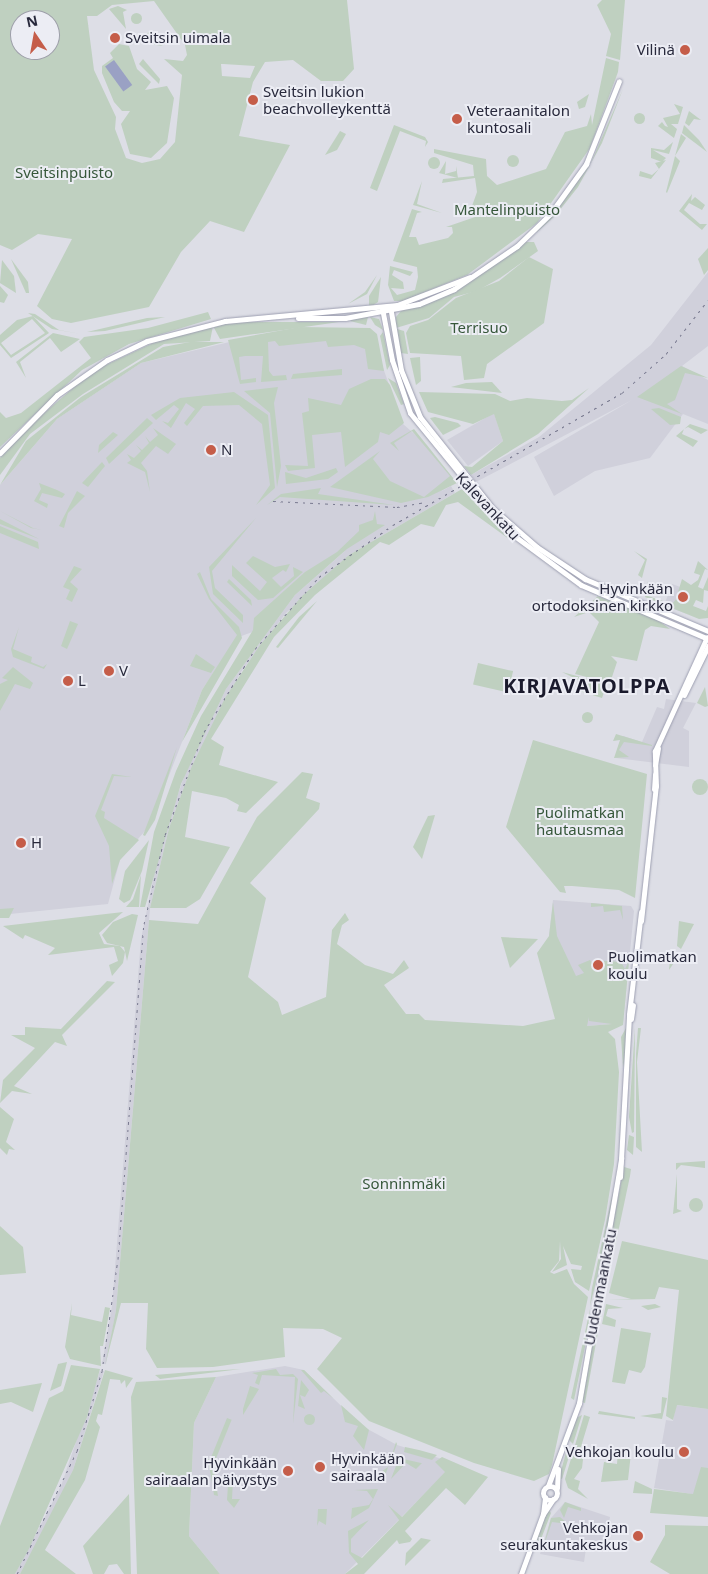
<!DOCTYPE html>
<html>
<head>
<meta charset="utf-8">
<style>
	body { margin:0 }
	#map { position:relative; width:708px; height:1574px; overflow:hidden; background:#dddee6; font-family:"Noto Sans",sans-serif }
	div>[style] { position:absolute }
	.built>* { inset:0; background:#d0d0db; transform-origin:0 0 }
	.green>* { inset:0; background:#bfd0c0; transform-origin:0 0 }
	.round { border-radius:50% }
	.water>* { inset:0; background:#9aa1c4; transform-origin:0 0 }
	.roads { filter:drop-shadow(0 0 1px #9d9fb1) drop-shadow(0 0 1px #9d9fb1) }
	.major>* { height:5px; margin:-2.5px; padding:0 2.5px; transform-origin:2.5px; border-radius:2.5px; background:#fff }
	.major>.ring { margin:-2.5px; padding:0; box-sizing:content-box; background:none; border:5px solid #fff; border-radius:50% }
	.rail>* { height:1px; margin-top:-0.5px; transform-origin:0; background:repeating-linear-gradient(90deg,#78798f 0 2.5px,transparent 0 7.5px) }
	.dots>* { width:14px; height:14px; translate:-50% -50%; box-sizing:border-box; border:2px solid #ecedf4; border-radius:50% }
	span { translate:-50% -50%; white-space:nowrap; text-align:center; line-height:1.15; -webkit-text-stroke:4px #ecedf4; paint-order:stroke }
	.poi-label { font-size:15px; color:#28293c }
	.left { translate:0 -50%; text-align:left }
	.right { translate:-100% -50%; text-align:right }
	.park-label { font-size:15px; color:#36573a }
	.street-label { font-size:15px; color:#28293c }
	.district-label { font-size:20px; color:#1a1a2c; font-weight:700; letter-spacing:1px }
	.north { position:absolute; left:10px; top:10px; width:50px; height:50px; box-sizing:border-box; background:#ecedf4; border:1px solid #9e9faa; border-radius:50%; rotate:348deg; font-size:14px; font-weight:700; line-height:20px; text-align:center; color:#28293c }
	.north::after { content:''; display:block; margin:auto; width:18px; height:22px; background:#c55d49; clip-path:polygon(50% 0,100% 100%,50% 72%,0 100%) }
</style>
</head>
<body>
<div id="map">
	<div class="built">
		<div style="clip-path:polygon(708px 272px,708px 346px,682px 366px,708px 380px,708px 424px,683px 414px,650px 458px,595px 471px,554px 496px,534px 457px,632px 400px,476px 482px,471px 475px,539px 437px,651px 345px)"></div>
		<div style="clip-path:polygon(238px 340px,356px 341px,381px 362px,403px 424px,427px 445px,455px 482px,440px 492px,451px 486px,455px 493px,349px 555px,286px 613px,241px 672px,191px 768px,169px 828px,150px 908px,116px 1310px,106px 1364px,102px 1364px,112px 1306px,141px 939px,160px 846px,186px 771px,226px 689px,295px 595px,345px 551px,340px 553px,255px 631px,236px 638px,202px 690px,150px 825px,120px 860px,108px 904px,0 915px,0 485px,57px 419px,141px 363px)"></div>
		<div style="clip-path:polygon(494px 413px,503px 441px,468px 466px,447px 440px)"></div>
		<div style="left:672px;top:584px;width:23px;height:23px;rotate:20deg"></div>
		<div style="clip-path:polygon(666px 699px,696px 703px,683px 728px,689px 731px,689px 767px,616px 758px,623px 736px,642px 742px,657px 707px,664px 709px)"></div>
		<div style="clip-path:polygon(553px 900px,631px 906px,634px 911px,623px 1023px,587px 1026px,549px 936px)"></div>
		<div style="clip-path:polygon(285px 1366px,304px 1370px,362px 1426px,397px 1445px,455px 1463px,345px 1574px,220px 1574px,189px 1536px,194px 1423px,216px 1377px)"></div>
		<div style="clip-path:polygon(100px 1371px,104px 1371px,73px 1470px,45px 1528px,20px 1574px,15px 1574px,61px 1486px)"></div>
		<div style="clip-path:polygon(676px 1405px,708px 1409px,708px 1503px,698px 1495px,654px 1488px,666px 1420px,673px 1421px)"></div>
		<div style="clip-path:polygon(565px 1502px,610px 1517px,605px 1546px,586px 1549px,584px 1562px,540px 1554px,551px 1518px)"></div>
	</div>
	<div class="green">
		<div style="clip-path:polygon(evenodd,0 0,347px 0,354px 69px,343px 81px,321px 81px,293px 60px,265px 62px,253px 82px,239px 136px,290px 145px,244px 232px,210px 221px,181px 252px,149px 307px,71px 323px,52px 319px,37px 306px,72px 239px,38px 234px,12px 250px,0 245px,0 0,154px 1px,185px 45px,187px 55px,183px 61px,164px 59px,182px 75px,175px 142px,160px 159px,142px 163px,126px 158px,115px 129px,116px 117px,94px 70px,87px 16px,97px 16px,112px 5px,154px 1px,0 0,20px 20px,50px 20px,50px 50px,20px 50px,20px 20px,0 0,221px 64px,223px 64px,255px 66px,250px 78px,222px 76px,221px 64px)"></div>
		<div style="clip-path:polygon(602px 0,625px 0,620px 60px,606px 56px,611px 34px,597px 5px)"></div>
		<div style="clip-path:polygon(118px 6px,127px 10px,123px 12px,126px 29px,109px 9px)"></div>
		<div class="round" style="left:130.5px;top:12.5px;width:11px;height:11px"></div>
		<div style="clip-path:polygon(150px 31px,159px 44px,163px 46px,149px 44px,144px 36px)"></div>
		<div style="clip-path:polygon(119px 44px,129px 46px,137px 69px,151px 82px,145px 90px,167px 86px,174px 98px,167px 143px,151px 158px,130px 154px,121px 124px,130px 111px,122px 111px,114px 102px,102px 73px,102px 66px,113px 58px,110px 53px)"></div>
		<div style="clip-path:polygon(606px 58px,619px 62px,618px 72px,590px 148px,537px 223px,467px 275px,403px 301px,394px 301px,388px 285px,390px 266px,413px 272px,410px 276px,394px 270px,392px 275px,403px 282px,404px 289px,391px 288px,397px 295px,415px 290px,418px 277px,417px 267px,393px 261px,412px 209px,422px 212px,417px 213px,409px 237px,416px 237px,419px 245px,448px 238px,453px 233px,452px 227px,446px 227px,478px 216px,472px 206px,477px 192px,475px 178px,442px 183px,443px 179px,474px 176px,473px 165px,434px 153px,434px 149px,486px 159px,487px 176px,497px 185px,546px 169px,565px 132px,587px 126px,591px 114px,592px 125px)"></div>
		<div style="clip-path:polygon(143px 59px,160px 79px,159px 84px,139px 64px)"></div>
		<div style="clip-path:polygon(623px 89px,602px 143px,578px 187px,555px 216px,536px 233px,590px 165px)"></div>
		<div style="clip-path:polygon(589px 94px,585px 107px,579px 109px,577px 102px)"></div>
		<div style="clip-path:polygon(674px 104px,683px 107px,678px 124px,671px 124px,677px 129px,674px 138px,658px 126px,662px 122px,665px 126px,668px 127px,663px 118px,680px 114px)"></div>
		<div style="clip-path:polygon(689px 111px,701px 120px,694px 119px,689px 126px,685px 123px)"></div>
		<div class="round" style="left:633.5px;top:112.5px;width:11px;height:11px"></div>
		<div style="clip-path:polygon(394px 125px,425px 137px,428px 142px,425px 147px,426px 141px,400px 131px,377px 191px,370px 188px)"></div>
		<div style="clip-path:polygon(684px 125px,699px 140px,707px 152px,682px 133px)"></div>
		<div style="clip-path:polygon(340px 131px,346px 134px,337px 150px,325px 155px)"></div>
		<div style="clip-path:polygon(681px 134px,686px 138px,675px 156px,680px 161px,667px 193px,666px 192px,675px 156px)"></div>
		<div style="clip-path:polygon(673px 142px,669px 154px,653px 150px,666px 158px,662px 162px,651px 158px,651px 148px,664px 150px)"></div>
		<div class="round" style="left:507px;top:155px;width:12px;height:12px"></div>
		<div class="round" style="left:428px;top:157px;width:12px;height:12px"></div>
		<div style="clip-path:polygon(666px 160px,651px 179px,639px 176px,640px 171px,652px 175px,659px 169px,655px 163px)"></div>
		<div style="clip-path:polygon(446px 161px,445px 174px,456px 171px,456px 166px,458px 178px,439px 173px)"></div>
		<div style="clip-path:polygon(422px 181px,417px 204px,442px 213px,413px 205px)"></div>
		<div style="clip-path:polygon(692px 194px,691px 201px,695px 197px,705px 205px,702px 210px,689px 203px,684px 210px,700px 224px,707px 224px,702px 230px,679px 211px)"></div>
		<div style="clip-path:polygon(526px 242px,534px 242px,538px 251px,500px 278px,477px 291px,454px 297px,429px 318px,396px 328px,396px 317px,401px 311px,458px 290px)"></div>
		<div style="clip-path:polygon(708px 248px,708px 270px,704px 275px,698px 259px)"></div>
		<div style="clip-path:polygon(529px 257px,553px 269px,544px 323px,487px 364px,484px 378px,464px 380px,461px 356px,410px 353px,406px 333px,410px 326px,428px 320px,456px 298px,499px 281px)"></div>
		<div style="clip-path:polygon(11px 259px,28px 282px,29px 293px,26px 293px)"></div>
		<div style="clip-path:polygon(2px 260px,14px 276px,16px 293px,0 283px)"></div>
		<div style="clip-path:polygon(377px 275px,367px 294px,348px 304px,365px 292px)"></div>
		<div style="clip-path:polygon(381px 277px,378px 302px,369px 308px,369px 296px)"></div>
		<div style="clip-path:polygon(0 286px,8px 295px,4px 303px,0 302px)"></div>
		<div style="clip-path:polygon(208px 312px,211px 319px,129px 344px,82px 370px,0 447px,0 412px,6px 418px,21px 413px,91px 358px,79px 342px,84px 337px,148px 328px)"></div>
		<div style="clip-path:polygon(28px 313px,35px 314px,59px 330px,81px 334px,52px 329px)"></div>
		<div style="clip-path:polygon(evenodd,33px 316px,49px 333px,11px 358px,0 345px,0 335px,17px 320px,33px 316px,32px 319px,45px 333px,11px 355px,1px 343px,32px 319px)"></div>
		<div style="clip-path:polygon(165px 317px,105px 331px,87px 332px,147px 318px)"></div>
		<div style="clip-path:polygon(368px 317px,366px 325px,350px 321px,353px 319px)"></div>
		<div style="clip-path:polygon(370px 317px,379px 319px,383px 330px,375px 325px)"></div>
		<div style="clip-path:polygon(238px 322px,339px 322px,220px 339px,213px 326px,210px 341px,164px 344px,83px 394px,30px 434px,0 475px,0 458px,22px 432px,93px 371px,168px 336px,205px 327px)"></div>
		<div style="clip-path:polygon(300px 327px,370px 328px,377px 334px,384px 371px,368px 369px,365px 349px,354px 345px,328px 347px,326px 341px,279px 346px,275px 341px,268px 342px,269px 371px,273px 376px,286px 375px,287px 380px,261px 382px,263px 356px,245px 356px,239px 357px,241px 380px,256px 378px,256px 382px,240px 384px,228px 340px)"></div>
		<div style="clip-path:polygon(397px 329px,404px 331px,408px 354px,401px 353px)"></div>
		<div style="clip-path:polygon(383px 332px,390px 365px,387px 370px,380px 336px)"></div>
		<div style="clip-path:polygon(53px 333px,80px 339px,61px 352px,50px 338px,20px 362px,26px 378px,16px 362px)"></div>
		<div style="clip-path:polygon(190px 342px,224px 342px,141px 363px,57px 419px,0 485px,26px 441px,81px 397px,163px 347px)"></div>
		<div style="clip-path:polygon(420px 357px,421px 381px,416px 385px,410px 358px)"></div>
		<div style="clip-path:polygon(681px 366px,708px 378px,685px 373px,675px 400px,667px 404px,682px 414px,637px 397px)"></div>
		<div style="clip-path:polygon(342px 369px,342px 375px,291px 379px,293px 374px)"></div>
		<div style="clip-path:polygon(388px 378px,396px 383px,404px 404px,401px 405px)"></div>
		<div style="clip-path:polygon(371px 379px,385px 379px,390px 385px,404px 423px,389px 435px,380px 432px,378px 442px,345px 467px,341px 432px,312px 435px,315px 468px,288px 471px,285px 465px,308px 466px,302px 413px,309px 411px,308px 398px,341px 405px,349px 389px)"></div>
		<div style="clip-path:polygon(492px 382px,502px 393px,451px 387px,466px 383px)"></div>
		<div style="clip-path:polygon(278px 387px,274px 403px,281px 466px,277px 487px,270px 413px,244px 391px)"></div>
		<div style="clip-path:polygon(589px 388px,538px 434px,471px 475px,464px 466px,472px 467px,503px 441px,494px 414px,473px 424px,428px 412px,419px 392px,495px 394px,510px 401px,527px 398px,562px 401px,572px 400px)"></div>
		<div style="clip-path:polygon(234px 392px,268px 415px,275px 488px,256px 505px,270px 485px,262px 424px,239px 405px,203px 406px,187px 426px,184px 423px,195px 409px,186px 403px,171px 428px,162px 421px,168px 423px,179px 409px,174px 405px,156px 420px,151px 415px,180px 398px)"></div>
		<div style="clip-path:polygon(659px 408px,681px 417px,680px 424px,670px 425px,651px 409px)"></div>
		<div style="clip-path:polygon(435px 417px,458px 423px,461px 426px,443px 435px,430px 418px)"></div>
		<div style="clip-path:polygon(147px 418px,153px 423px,109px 464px,106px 458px)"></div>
		<div style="clip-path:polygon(690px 424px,708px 430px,701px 434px,688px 427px,684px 429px,682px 434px,698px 441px,693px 447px,676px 436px)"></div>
		<div style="clip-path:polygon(153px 428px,176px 444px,168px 454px,156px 446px,141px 463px,147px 471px,150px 492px,145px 472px,127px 463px,131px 460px,127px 454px,134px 458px,141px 451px,136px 445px,142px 450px,149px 443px,145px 436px,150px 442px,158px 435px)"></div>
		<div style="clip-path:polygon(414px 429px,457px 483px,428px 497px,401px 503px,330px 487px,380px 451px,373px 459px,390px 481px,424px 497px,450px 476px,412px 431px,394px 443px,399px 451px,390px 443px)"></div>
		<div style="clip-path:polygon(113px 432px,118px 435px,98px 453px,99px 445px)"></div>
		<div style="clip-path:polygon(102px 462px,105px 466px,88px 487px,82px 483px)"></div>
		<div style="clip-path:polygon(336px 468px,338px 472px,328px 479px,286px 484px,285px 472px,306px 478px)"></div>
		<div style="clip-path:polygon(39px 483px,57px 490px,65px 494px,62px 498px,42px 493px,39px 500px,48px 504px,47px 508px,34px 501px,41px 489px)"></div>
		<div style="clip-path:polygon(321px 488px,318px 494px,394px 505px,280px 497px,267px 505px,281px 494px)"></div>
		<div style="clip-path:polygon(462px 489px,509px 539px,458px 502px,446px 505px,434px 527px,421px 524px,389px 545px,380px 542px,315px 595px,274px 637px,211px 739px,224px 747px,219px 765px,278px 782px,246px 813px,237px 811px,239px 805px,226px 798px,192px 791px,185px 837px,230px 847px,200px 899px,186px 908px,150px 908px,169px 828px,191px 768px,225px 698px,260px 645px,302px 596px,349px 555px)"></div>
		<div style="clip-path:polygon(77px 491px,85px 496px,68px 513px,64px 528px,59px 526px)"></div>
		<div style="clip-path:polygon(0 511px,33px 528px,42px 530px,31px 528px)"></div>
		<div style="clip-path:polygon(375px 511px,377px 524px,385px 525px,347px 549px,295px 595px,226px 689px,181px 784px,145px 907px,140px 907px,154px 832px,176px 771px,201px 716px,253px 630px,254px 618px,305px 572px,337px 552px,359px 531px,359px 525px,373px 520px)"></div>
		<div style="clip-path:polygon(256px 518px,212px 571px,215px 588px,243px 615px,243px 623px,213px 594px,209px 567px)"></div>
		<div style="clip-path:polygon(0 519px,39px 539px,0 524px)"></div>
		<div style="clip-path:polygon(0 526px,38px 542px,39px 549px,0 533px)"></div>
		<div style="clip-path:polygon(634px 551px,647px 559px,642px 578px,638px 575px,645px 560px)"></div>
		<div style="clip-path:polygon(253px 556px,275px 567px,290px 564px,286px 572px,283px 570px,272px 578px,281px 587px,294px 576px,293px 567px,303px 572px,273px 598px,258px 600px,232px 576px,232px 565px,260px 591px,267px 582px,246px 563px)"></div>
		<div style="clip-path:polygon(698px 561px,708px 570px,705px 569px,698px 587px,703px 589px,708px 577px,708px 591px,704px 590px,703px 603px,696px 600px,693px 606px,706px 611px,708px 606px,708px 618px,699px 619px,645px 597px,648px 581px,648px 596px,672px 604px,677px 598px,688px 599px,686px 593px,678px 592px,682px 579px,691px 585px,698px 580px,700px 575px,694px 573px)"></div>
		<div style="clip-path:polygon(74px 566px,82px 569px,70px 582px,78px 589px,72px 602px,66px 599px,70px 590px,63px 587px)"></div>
		<div style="clip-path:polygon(200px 572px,211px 599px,239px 627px,242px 638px,182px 742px,202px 690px,237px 635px,209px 599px,197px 574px)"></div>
		<div style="clip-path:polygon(229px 579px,251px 600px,252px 606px,227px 582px)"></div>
		<div style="clip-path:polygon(598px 596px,655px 618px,670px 629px,651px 626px,645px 630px,637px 661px,611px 656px,617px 662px,610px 683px,575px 674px,599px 622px,589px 612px,574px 617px)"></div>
		<div style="clip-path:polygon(317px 601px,278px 648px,276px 647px,299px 617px)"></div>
		<div style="clip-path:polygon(70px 621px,78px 624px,67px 649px,61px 646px)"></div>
		<div style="clip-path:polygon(19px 627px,13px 649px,32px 657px,31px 662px,43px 667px,47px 664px,44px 669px,13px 657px,11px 649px)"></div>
		<div style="clip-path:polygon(196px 654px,215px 667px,211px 673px,190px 666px)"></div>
		<div style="left:478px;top:663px;width:36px;height:22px;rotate:13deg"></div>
		<div style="clip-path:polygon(13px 667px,33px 683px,30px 689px,15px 684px,0 711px,0 684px,8px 680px,2px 678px)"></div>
		<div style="clip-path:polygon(562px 672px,607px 684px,602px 698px,576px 690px,578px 680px)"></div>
		<div style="clip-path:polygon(705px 687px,708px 706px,705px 707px,697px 703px)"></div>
		<div class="round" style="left:581.5px;top:711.5px;width:11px;height:11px"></div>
		<div style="clip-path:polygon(616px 734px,652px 745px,652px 746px,624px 742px,619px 750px,629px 757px,614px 758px,620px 740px,613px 741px)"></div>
		<div style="clip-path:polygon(533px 740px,647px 774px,635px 898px,619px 890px,572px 886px,564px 886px,566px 893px,560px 892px,506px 827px)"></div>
		<div style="clip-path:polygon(177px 747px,155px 820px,145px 836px,143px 835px)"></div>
		<div style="clip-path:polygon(evenodd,302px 772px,313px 774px,306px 798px,320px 803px,319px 809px,250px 883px,266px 898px,248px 977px,278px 1002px,282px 1015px,326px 997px,332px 930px,345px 913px,349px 920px,342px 925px,337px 944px,365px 965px,393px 974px,404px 960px,409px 968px,384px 985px,406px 1014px,419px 1014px,425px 1020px,523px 1026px,555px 1019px,537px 953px,549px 936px,553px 902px,557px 936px,576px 976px,584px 973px,578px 965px,590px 960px,593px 964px,594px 960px,621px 962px,625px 969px,629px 961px,623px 1025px,608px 1032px,615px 1039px,619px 1072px,614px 1164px,605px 1220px,589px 1291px,575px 1282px,571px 1269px,581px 1270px,582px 1266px,571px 1264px,563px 1246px,567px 1265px,552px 1272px,561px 1259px,560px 1241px,559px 1261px,550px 1272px,554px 1274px,567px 1269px,574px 1284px,588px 1297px,552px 1465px,549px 1474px,534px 1481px,474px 1463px,369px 1421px,317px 1369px,342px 1338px,323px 1329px,283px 1328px,285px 1357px,213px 1367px,157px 1368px,146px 1349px,148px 1303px,121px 1303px,105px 1366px,116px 1310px,149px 920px,198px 924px,257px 817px,302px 772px,589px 1017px,589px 1021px,612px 1024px,587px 1026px,589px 1017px)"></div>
		<div style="clip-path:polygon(112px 774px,132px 777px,114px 776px,101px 810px,105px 812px,104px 818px,139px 840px,120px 860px,112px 884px,109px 846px,95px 816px)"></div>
		<div class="round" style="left:692px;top:779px;width:16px;height:16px"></div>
		<div style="clip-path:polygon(435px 815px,422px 859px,413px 847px,428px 816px)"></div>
		<div style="clip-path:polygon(149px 840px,142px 871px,130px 900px,124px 903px,119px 899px,125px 871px)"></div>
		<div style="clip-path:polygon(141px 875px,139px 907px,126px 907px,133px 899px)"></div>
		<div style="clip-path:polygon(591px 903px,622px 906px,623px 920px,620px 910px,604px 912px,603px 906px,591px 907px)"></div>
		<div style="clip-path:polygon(14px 908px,9px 918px,0 918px,0 909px)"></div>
		<div style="clip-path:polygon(123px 912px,99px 933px,104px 944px,120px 946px,125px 952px,123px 963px,112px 976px,109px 965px,118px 961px,114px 947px,48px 955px,55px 948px,25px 935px,23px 939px,3px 926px)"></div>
		<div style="clip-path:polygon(132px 914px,138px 915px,127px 961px,124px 947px,107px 943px,102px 935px,113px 922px)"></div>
		<div style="clip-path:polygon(679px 921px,694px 924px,681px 949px,677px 946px)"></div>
		<div style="clip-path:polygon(501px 937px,538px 939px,510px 968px)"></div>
		<div style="clip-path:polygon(671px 951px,678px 957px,669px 970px)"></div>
		<div style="clip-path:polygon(107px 981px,115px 982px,62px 1035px,67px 1046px,55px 1042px,14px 1086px,32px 1094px,12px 1091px,0 1103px,3px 1080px,35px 1048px,11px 1035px,25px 1035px,25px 1027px,61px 1029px)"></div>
		<div style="clip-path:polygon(626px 1028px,625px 1058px,623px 1067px,621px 1037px)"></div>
		<div style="clip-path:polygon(635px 1028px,634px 1132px,632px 1133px,629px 1117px)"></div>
		<div style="clip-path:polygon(638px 1028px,641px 1028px,637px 1062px,642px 1152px,636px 1147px,636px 1054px)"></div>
		<div style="clip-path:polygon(0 1107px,14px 1119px,6px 1142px,15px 1150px,9px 1149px,7px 1155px,0 1148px)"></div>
		<div style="clip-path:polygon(629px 1135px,634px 1137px,633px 1155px,627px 1150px)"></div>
		<div style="clip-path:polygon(705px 1161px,705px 1168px,681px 1165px,676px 1170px,676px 1163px)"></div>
		<div style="clip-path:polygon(624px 1167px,631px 1169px,630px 1176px,604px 1299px,599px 1296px)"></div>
		<div style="clip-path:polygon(677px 1174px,677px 1209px,682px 1211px,673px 1214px)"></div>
		<div style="clip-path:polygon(613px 1191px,608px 1233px,590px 1306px,592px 1288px)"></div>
		<div class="round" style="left:689px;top:1198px;width:14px;height:14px"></div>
		<div style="clip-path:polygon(0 1226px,23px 1247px,26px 1273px,0 1275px)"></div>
		<div style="clip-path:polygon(622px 1241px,708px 1260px,708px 1409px,677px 1405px,673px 1420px,666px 1416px,679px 1290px,659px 1287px,655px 1299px,607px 1300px,631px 1299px,609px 1293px)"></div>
		<div style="clip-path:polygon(72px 1303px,71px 1315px,102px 1322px,105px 1307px,110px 1308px,103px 1346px,100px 1346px,101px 1366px,70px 1359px,65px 1347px)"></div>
		<div style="clip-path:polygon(606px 1304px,623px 1308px,608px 1309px,606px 1316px,616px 1320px,615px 1327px,602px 1324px)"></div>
		<div style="clip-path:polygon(655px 1304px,661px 1307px,648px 1310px,641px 1306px)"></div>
		<div style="clip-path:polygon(590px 1309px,588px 1332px,574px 1400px,571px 1398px)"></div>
		<div style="clip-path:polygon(597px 1309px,602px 1310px,585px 1403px,581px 1402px)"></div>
		<div style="clip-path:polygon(621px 1328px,651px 1333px,645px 1367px,641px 1373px,629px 1370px,625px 1384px,612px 1382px)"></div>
		<div style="clip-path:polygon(67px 1362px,61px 1386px,50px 1391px,58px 1364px)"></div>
		<div style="clip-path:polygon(71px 1365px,100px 1369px,87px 1417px,30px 1547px,15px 1574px,0 1574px,0 1526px,49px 1398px,63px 1391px)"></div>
		<div style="clip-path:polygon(241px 1369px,160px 1379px,155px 1375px,191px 1372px)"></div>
		<div style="clip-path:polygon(276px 1369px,280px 1375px,293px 1374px,298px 1379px,293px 1424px,295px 1377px,262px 1375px,259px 1385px,255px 1383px,258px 1375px,252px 1373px)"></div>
		<div style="clip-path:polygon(105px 1370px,133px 1378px,126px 1388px,125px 1380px,121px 1384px,120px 1380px,110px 1379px,102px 1415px,98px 1414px,96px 1421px,100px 1427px,85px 1480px,45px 1550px,76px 1574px,20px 1574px,73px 1470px)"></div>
		<div style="clip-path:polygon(301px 1370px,304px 1370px,334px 1399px,324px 1391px,321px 1393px)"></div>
		<div style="clip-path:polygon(216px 1377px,194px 1423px,189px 1536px,220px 1574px,137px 1574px,131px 1397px,136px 1382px)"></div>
		<div style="clip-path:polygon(301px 1380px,309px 1390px,305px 1397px,300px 1395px,305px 1409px,298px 1406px)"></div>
		<div style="clip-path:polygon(42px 1383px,33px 1412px,11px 1402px,0 1404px,0 1390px)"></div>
		<div style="clip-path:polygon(250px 1386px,259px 1389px,243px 1415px,243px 1409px)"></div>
		<div style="clip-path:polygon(662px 1397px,667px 1398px,662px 1419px,640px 1416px,661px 1413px)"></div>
		<div style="clip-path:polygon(341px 1405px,369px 1430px,364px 1450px,353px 1436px,358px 1426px,345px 1422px)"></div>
		<div style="clip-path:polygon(599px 1411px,635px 1417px,635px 1419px,598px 1414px)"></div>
		<div class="round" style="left:303.5px;top:1413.5px;width:11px;height:11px"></div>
		<div style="clip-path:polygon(582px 1415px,573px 1444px,569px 1440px,576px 1418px)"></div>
		<div style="clip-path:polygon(584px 1415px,590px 1417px,580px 1450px,584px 1451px,582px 1468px,574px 1479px,580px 1481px,578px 1489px,588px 1499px,568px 1488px,565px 1479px)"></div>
		<div style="left:227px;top:1418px;width:5px;height:43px;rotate:22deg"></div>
		<div style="clip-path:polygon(396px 1442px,397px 1444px,384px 1478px,379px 1482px,368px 1481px,388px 1467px)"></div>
		<div style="clip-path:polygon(405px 1447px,419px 1450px,437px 1455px,432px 1460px,404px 1452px)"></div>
		<div style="clip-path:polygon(567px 1449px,571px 1450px,562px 1479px,559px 1478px)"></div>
		<div style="clip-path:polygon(618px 1450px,631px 1453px,628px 1480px,601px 1482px,604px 1462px,617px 1464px)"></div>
		<div style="clip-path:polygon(442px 1457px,488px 1477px,465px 1505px,446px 1488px,405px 1531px,412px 1539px,410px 1542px,399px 1544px,397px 1540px,364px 1574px,345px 1574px,358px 1564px,349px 1553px,348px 1531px,369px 1520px,351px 1539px,351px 1552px,362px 1558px,399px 1520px,388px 1505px,402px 1517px,445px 1472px,435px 1462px)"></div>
		<div style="clip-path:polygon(399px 1458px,421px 1463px,422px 1463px,416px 1469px,406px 1463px,391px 1479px)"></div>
		<div style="clip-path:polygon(208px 1459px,212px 1461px,218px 1496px,214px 1495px)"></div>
		<div style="clip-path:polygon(701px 1467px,708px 1468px,708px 1517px,650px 1513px,654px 1489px,693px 1494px)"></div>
		<div style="clip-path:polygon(234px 1477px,238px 1479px,233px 1481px,232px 1499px,240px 1499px,234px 1508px,227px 1500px,228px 1485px)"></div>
		<div style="clip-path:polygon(635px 1481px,652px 1489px,652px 1494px,633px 1493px)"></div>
		<div style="clip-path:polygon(378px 1489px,369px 1508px,351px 1519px,352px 1508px,369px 1505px,373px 1499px,367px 1491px,354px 1490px)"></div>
		<div style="clip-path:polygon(129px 1494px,131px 1574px,124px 1574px,117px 1564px,109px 1565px,104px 1574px,93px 1574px,83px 1546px)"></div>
		<div style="clip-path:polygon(565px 1502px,581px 1508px,581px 1511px,568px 1507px,564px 1518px,560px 1510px)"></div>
		<div style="clip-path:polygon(318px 1509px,327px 1509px,326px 1525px,319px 1521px,317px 1526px)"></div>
		<div style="clip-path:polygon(548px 1509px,551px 1513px,538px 1547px,536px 1540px)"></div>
		<div style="clip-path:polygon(560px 1517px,568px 1524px,552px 1522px,543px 1548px,551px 1518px)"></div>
		<div style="clip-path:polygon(665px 1525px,708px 1526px,708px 1574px,670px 1574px,650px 1562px,665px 1535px)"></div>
		<div style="clip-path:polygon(421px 1538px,431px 1540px,405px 1566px,406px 1553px)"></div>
	</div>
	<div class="water">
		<div style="left:114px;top:60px;width:31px;height:11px;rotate:54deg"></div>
	</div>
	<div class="roads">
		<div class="major">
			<div style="left:390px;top:306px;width:65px;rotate:80.2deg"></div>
			<div style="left:401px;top:370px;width:51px;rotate:68deg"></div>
			<div style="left:420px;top:417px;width:116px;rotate:51.6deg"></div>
			<div style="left:492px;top:508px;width:60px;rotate:40.9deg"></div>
			<div style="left:537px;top:547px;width:58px;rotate:33.7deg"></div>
			<div style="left:585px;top:579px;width:134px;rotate:22.9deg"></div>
			<div style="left:382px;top:308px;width:53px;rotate:79.1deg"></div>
			<div style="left:392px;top:360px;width:56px;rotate:71.2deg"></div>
			<div style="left:410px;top:413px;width:150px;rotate:50.7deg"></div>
			<div style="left:505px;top:529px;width:94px;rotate:36.4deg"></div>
			<div style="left:581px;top:585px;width:138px;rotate:23deg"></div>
			<div style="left:298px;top:318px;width:47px"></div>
			<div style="left:345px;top:318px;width:75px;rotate:-10.7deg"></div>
			<div style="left:419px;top:304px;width:38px;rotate:-23deg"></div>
			<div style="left:454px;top:289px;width:76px;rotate:-34.3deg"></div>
			<div style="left:517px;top:246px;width:46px;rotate:-44.1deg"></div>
			<div style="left:550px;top:214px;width:62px;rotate:-54.2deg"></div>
			<div style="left:586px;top:164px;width:89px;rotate:-68.3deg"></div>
			<div style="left:0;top:453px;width:81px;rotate:-45.5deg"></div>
			<div style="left:57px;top:395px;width:61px;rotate:-35deg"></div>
			<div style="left:107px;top:360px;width:44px;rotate:-25.4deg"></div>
			<div style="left:147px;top:341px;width:81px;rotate:-14.4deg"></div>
			<div style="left:225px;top:321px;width:173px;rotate:-5.3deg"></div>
			<div style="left:397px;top:305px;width:78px;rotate:-21deg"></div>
			<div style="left:684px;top:695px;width:55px;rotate:-63.9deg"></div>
			<div style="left:655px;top:765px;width:17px;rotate:-80deg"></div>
			<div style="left:654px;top:789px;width:15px;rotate:-86deg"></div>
			<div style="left:641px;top:921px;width:136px;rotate:-83.7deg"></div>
			<div style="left:656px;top:786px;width:35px;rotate:-92deg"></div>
			<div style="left:655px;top:751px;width:125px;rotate:-65.5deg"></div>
			<div style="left:631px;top:1019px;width:14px;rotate:-82deg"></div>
			<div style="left:620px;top:1177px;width:163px;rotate:-86.8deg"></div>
			<div style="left:629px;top:1014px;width:103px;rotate:-83.3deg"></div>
			<div class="ring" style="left:543px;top:1486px;width:9px;height:9px"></div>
			<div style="left:548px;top:1486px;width:89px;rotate:-69.5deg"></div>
			<div style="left:579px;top:1403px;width:248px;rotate:-80.2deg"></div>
			<div style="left:557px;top:1488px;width:19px;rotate:-87deg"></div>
			<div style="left:543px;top:1514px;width:17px;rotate:-83deg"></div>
			<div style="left:521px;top:1574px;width:64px;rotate:-69.9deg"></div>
			<div style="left:543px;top:1514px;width:18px;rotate:-56deg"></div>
		</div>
	</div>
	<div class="rail">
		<div style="left:273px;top:501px;width:124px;rotate:2.8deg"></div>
		<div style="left:397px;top:507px;width:29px;rotate:-10deg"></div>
		<div style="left:17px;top:1574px;width:137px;rotate:-64deg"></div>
		<div style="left:77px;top:1451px;width:84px;rotate:-72.6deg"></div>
		<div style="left:102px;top:1371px;width:113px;rotate:-81.9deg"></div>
		<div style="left:118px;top:1259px;width:336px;rotate:-85.6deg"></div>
		<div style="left:144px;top:924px;width:91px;rotate:-76.7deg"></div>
		<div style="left:165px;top:835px;width:110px;rotate:-69.3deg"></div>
		<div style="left:204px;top:732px;width:97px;rotate:-58.4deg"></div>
		<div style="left:255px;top:649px;width:96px;rotate:-48.4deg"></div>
		<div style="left:319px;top:577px;width:90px;rotate:-35.1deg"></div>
		<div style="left:393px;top:525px;width:264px;rotate:-30deg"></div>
		<div style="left:622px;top:393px;width:59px;rotate:-41.6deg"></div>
		<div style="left:666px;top:354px;width:68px;rotate:-52.1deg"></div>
	</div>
	<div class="dots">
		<div style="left:115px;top:38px;background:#c55d49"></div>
		<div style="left:685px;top:50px;background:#c55d49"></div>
		<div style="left:253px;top:100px;background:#c55d49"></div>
		<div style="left:457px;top:119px;background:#c55d49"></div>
		<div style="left:211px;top:450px;background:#c55d49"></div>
		<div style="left:683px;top:597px;background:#c55d49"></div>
		<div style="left:109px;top:671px;background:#c55d49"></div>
		<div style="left:68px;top:681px;background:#c55d49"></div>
		<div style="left:21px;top:843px;background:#c55d49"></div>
		<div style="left:598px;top:965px;background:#c55d49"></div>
		<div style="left:684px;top:1452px;background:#c55d49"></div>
		<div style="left:320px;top:1467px;background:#c55d49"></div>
		<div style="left:288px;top:1471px;background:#c55d49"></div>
		<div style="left:638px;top:1536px;background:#c55d49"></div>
	</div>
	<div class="poi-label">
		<span class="left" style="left:125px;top:38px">Sveitsin uimala</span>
		<span class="right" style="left:675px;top:50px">Vilinä</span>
		<span class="left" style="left:263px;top:100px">Sveitsin lukion<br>beachvolleykenttä</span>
		<span class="left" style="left:467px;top:119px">Veteraanitalon<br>kuntosali</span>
		<span class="left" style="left:221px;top:450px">N</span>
		<span class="right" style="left:673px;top:597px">Hyvinkään<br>ortodoksinen kirkko</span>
		<span class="left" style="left:119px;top:671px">V</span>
		<span class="left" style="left:78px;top:681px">L</span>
		<span class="left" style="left:31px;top:843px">H</span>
		<span class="left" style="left:608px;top:965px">Puolimatkan<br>koulu</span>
		<span class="right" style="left:674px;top:1452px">Vehkojan koulu</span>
		<span class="left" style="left:331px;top:1467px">Hyvinkään<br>sairaala</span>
		<span class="right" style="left:277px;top:1471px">Hyvinkään<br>sairaalan päivystys</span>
		<span class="right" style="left:628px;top:1536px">Vehkojan<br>seurakuntakeskus</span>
	</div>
	<div class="park-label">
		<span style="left:64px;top:173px">Sveitsinpuisto</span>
		<span style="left:507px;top:210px">Mantelinpuisto</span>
		<span style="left:479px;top:328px">Terrisuo</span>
		<span style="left:580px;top:821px">Puolimatkan<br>hautausmaa</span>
		<span style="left:404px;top:1184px">Sonninmäki</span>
	</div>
	<div class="street-label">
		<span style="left:488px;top:506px;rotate:47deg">Kalevankatu</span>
		<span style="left:600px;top:1287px;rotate:-79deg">Uudenmaankatu</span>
	</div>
	<div class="district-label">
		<span style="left:587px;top:685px">KIRJAVATOLPPA</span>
	</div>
	<div class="north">N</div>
</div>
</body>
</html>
